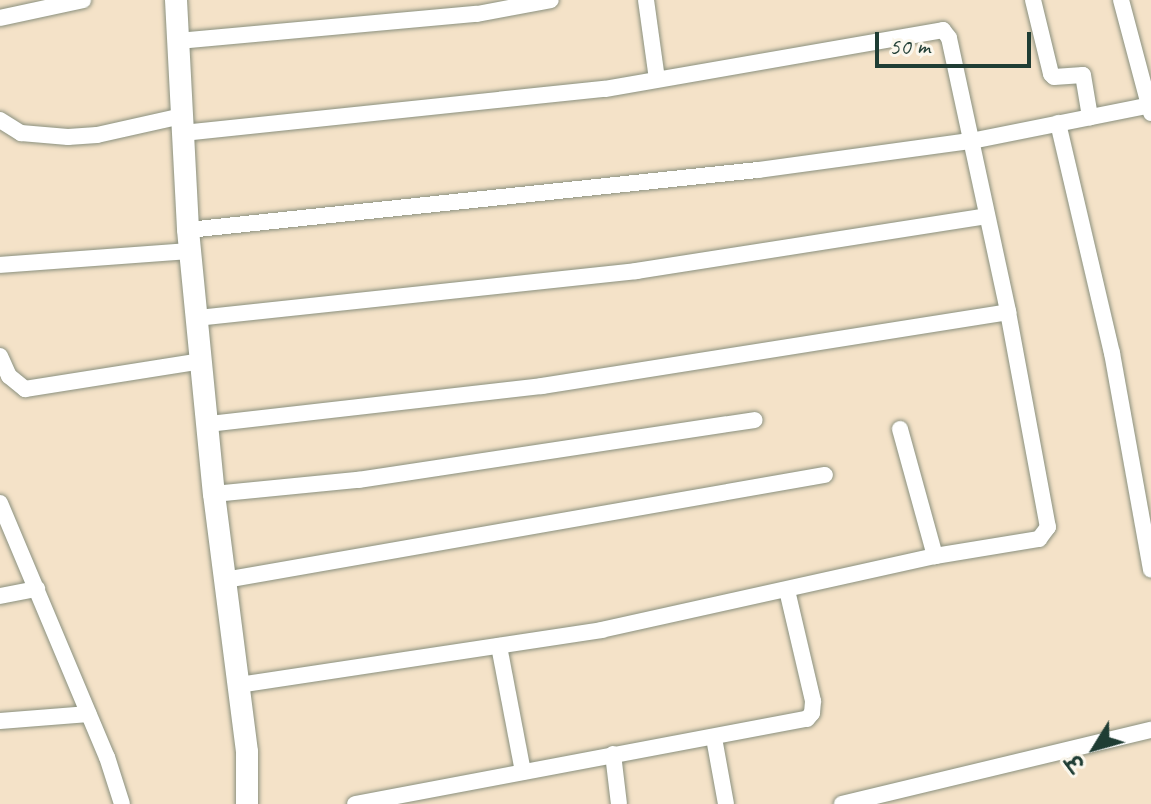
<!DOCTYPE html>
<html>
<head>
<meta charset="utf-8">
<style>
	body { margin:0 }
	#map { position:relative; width:1151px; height:804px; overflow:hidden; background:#f4e2c8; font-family:Caveat,"Playpen Sans Deva",sans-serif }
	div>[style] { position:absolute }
	.roads { filter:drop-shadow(0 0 2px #8a907e) drop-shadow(0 0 2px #8a907e) }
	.street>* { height:16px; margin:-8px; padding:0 8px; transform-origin:8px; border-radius:8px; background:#fff }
	.secondary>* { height:22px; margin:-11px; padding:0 11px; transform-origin:11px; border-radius:11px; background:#fff }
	span { translate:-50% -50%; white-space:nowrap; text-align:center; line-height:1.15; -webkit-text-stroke:8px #fbf7ec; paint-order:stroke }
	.north { position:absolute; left:1055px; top:708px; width:80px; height:80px; -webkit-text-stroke:6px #fbf7ec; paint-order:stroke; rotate:233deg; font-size:22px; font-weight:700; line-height:32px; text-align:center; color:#1f3d34 }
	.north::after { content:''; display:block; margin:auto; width:28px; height:36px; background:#1f3d34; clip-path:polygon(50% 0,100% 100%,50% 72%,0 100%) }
	.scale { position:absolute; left:875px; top:32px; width:156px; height:36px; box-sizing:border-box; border:4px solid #1f3d34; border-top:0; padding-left:10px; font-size:24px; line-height:28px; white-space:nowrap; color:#1f3d34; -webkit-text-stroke:6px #fbf7ec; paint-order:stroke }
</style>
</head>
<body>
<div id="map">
	<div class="roads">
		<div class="street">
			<div style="left:646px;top:0;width:80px;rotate:82.1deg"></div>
			<div style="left:1033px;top:0;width:76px;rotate:76.3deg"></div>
			<div style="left:1051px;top:74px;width:4px;rotate:45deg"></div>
			<div style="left:1054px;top:77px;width:29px;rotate:-4deg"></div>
			<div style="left:1083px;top:75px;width:43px;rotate:80.5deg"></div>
			<div style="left:1121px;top:0;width:117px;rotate:75.1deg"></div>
			<div style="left:0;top:18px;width:85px;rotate:-12.2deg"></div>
			<div style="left:178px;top:41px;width:300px;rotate:-5.2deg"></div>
			<div style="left:477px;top:14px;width:75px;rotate:-10.7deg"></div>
			<div style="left:0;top:120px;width:25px;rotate:32deg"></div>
			<div style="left:21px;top:133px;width:47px;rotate:4.9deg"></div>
			<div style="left:68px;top:137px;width:29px;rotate:-4deg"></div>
			<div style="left:97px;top:135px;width:87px;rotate:-12.6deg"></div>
			<div style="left:1058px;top:123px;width:236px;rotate:76.8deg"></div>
			<div style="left:1112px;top:353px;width:220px;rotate:79.8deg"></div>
			<div style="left:183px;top:133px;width:424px;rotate:-6deg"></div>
			<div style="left:605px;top:89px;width:343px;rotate:-9.9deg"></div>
			<div style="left:943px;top:30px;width:10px;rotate:53deg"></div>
			<div style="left:949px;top:38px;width:280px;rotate:77.8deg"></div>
			<div style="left:1008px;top:312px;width:219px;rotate:79.5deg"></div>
			<div style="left:1048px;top:527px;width:15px;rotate:127deg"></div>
			<div style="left:1039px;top:539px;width:105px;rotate:170.7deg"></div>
			<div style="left:935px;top:556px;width:341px;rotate:167.5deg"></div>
			<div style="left:602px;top:630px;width:367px;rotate:171.4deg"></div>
			<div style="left:188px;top:230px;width:573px;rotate:-6.01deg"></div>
			<div style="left:758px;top:170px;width:215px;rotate:-7.8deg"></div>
			<div style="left:971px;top:141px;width:184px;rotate:-11.3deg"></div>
			<div style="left:0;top:265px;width:192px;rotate:-4.2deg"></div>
			<div style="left:197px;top:318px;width:442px;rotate:-6.1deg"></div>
			<div style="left:636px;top:271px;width:355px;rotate:-8.9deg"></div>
			<div style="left:0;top:356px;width:22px;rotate:66deg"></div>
			<div style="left:9px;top:376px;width:21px;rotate:39deg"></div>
			<div style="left:25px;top:389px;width:179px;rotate:-9deg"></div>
			<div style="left:209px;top:424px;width:335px;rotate:-6.5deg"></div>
			<div style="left:542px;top:386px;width:472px;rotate:-9deg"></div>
			<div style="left:900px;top:429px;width:132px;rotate:74.6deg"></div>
			<div style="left:214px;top:494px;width:145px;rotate:-5.6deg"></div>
			<div style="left:358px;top:480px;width:401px;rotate:-8.6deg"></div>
			<div style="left:0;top:503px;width:276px;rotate:67.2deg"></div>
			<div style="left:107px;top:757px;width:49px;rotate:72.3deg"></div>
			<div style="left:225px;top:580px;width:609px;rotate:-9.93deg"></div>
			<div style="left:0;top:596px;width:38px;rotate:-11deg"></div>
			<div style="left:499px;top:646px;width:128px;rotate:79.2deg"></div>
			<div style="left:0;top:721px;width:89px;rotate:-4.5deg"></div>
			<div style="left:714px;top:738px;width:67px;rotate:79.7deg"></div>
			<div style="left:613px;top:754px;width:50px;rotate:83.2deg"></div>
			<div style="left:355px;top:804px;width:460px;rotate:-10.7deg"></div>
			<div style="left:807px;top:719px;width:8px;rotate:-50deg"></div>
			<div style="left:812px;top:713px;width:12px;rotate:-85deg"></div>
			<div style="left:813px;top:701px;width:114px;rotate:-103.2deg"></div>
			<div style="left:842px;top:804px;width:318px;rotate:-13.5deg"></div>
		</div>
		<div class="secondary">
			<div style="left:176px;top:0;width:230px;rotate:87deg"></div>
			<div style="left:188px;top:230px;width:265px;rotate:84.4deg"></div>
			<div style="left:214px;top:494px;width:260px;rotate:82.7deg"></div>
			<div style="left:247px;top:752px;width:52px;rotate:90deg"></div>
		</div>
	</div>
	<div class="north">उ</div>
	<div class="scale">50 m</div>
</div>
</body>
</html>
